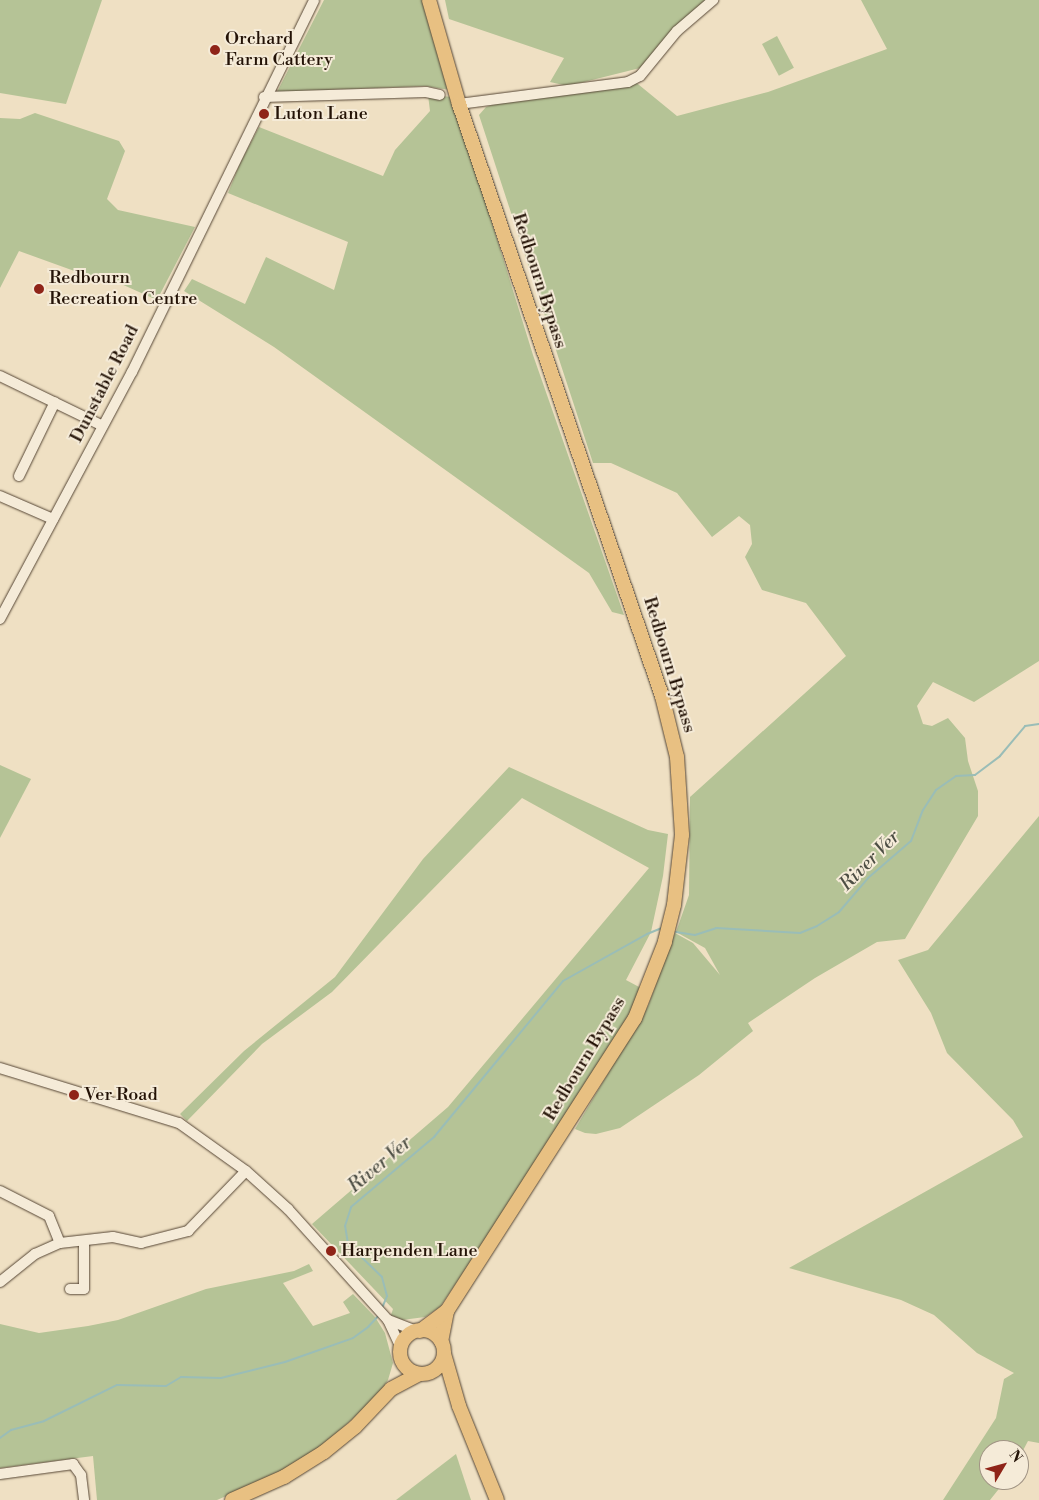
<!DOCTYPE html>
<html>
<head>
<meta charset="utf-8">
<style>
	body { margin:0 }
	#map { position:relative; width:1039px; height:1500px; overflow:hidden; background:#efe0c3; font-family:"Libre Bodoni",serif }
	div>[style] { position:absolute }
	.green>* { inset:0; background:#b5c396; transform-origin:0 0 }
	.stream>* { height:2px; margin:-1px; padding:0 1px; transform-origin:1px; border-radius:1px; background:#9abdb7 }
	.roads { filter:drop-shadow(0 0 1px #564635) drop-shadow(0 0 1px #564635) }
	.minor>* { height:10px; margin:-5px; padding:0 5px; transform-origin:5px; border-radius:5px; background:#f5ebd8 }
	.major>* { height:14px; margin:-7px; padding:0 7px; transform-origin:7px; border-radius:7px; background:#e8c082 }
	.major>.ring { margin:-7px; padding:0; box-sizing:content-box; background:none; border:14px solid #e8c082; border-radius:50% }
	.dots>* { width:14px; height:14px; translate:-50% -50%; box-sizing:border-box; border:2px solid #f5ebd8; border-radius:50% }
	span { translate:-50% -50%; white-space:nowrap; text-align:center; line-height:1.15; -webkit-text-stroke:4px #f5ebd8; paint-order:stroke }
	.poi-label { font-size:18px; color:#231206 }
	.left { translate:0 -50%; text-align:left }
	.street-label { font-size:18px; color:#231206 }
	.water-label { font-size:19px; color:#4d4e44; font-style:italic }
	.north { position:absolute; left:979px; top:1440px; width:50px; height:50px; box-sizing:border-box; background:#f5ebd8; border:1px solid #a19484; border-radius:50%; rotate:53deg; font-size:14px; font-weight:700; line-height:20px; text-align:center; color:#231206 }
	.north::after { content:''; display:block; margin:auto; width:18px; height:22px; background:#8f2418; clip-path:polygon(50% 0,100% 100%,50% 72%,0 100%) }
</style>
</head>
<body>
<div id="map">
	<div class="green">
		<div style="clip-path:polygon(0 0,102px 0,66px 104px,0 93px)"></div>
		<div style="clip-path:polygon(324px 0,424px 0,450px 90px,425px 86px,277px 92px)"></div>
		<div style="clip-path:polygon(445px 0,708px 0,640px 68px,568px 86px,550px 82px,564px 58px,449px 19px)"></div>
		<div style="clip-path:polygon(861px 0,1039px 0,1039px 661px,974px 702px,933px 682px,917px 706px,923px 724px,932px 726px,948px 718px,965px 738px,968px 761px,978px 791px,978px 816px,905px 939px,877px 942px,815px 978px,748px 1023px,753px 1031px,699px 1075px,620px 1128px,596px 1134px,585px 1133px,575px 1129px,648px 1006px,675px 933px,693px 943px,720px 975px,705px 948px,676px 932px,689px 895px,690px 797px,846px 656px,806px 603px,762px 590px,745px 557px,752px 544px,750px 525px,739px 516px,712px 537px,677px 493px,611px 463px,593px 463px,479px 115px,486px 107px,495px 104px,530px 100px,633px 80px,677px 116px,768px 92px,887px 49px)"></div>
		<div style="left:777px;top:36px;width:36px;height:17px;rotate:62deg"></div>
		<div style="clip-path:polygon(428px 95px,453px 97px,533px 355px,624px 615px,612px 612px,589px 573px,274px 347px,184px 291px,192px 279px,245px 304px,266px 257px,334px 290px,348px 242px,228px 193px,240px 163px,259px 127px,383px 176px,395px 150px,430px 111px)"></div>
		<div style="clip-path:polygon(35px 113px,119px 141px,125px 151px,107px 199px,118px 210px,195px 227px,157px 300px,101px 275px,91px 277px,19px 251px,0 288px,0 118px,20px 119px)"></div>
		<div style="clip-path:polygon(0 765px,31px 779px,0 838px)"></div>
		<div style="clip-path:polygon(509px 767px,648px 830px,668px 834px,663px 876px,651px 932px,626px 980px,641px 988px,628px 1017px,580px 1099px,440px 1307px,425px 1317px,402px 1320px,391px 1315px,393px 1309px,312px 1224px,448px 1107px,649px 868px,522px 798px,332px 992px,262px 1044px,187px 1121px,180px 1114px,244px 1051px,335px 977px,423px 859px)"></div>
		<div style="clip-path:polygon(1039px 816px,1039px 1443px,1028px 1441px,1019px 1458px,1019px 1450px,989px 1450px,989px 1480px,1006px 1480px,990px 1500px,943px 1500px,996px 1418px,1004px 1379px,1014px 1373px,977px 1353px,934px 1315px,901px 1300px,789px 1268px,1023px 1137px,1013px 1120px,947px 1053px,931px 1013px,898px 960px,928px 950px)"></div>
		<div style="clip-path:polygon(309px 1264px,313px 1271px,283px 1283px,313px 1326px,350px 1313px,343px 1302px,353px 1294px,375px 1317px,385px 1333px,393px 1363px,388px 1380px,375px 1399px,323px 1445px,281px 1472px,217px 1500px,97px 1500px,93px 1456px,0 1468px,0 1324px,39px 1333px,88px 1326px,118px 1320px,206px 1289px,294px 1271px)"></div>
		<div style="clip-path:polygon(456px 1454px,471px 1500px,396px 1500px)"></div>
	</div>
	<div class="stream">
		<div style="left:676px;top:932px;width:19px;rotate:9deg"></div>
		<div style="left:695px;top:935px;width:22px;rotate:-18deg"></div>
		<div style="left:716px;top:928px;width:84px;rotate:3.4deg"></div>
		<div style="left:800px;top:933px;width:18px;rotate:-22deg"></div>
		<div style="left:817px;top:926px;width:26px;rotate:-32deg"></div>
		<div style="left:839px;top:912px;width:45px;rotate:-49.5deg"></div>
		<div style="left:868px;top:878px;width:57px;rotate:-40.7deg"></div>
		<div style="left:911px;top:841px;width:33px;rotate:-69deg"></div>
		<div style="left:923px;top:810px;width:24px;rotate:-57deg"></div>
		<div style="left:936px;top:790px;width:24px;rotate:-35deg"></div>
		<div style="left:956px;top:776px;width:19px;rotate:-3deg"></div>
		<div style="left:975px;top:775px;width:31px;rotate:-37deg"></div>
		<div style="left:1000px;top:756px;width:39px;rotate:-50deg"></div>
		<div style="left:1025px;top:726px;width:14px;rotate:-8deg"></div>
		<div style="left:382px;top:1308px;width:13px;rotate:-67deg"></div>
		<div style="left:387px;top:1296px;width:20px;rotate:-105deg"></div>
		<div style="left:382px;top:1277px;width:47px;rotate:-135.9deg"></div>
		<div style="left:348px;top:1244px;width:18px;rotate:-99deg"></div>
		<div style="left:345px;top:1226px;width:20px;rotate:-72deg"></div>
		<div style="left:351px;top:1207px;width:109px;rotate:-40.1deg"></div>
		<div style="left:434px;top:1137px;width:202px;rotate:-50.4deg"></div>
		<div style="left:563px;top:981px;width:96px;rotate:-29.2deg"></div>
		<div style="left:647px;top:934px;width:16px;rotate:-22deg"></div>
		<div style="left:0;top:1438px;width:14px;rotate:-36deg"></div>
		<div style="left:11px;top:1430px;width:34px;rotate:-15deg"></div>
		<div style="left:44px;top:1421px;width:81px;rotate:-26.3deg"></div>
		<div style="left:117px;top:1385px;width:49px;rotate:1.2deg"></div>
		<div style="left:166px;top:1386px;width:17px;rotate:-31deg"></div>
		<div style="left:181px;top:1377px;width:40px;rotate:1.4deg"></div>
		<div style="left:221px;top:1378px;width:66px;rotate:-14deg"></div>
		<div style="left:285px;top:1362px;width:72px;rotate:-19.4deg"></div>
		<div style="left:353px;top:1338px;width:19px;rotate:-36deg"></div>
		<div style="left:368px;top:1327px;width:16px;rotate:-47deg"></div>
	</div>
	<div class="roads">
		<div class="minor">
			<div style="left:264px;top:97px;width:162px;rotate:-1.8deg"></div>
			<div style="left:426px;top:92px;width:14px;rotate:12deg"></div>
			<div style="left:459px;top:104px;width:170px;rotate:-7.4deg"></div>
			<div style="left:628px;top:82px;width:13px;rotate:-27deg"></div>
			<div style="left:640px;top:76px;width:58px;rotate:-50.6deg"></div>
			<div style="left:677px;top:31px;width:48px;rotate:-40.7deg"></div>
			<div style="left:0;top:376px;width:114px;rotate:25.9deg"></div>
			<div style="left:19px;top:476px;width:82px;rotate:-64.1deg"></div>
			<div style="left:0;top:496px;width:58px;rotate:23.5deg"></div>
			<div style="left:0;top:619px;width:280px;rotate:-61.9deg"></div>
			<div style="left:132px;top:372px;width:414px;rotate:-63.9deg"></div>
			<div style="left:0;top:1068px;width:187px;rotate:17.1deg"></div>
			<div style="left:179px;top:1123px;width:82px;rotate:35.6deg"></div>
			<div style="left:246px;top:1171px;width:57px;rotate:42.1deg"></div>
			<div style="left:288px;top:1209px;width:149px;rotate:48deg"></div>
			<div style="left:388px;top:1320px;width:31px;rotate:21deg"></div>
			<div style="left:0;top:1191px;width:55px;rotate:27deg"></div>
			<div style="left:49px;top:1216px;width:29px;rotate:68deg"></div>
			<div style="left:0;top:1282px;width:45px;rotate:-38.7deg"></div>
			<div style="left:35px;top:1254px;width:27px;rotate:-24deg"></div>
			<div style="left:60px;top:1243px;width:53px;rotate:-6.5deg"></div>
			<div style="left:113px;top:1237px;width:29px;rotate:12deg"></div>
			<div style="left:141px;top:1243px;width:49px;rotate:-14.3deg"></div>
			<div style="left:188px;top:1231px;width:83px;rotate:-46deg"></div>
			<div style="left:70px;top:1289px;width:14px"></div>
			<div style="left:84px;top:1289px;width:48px;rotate:-90deg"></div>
			<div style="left:388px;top:1320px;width:31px;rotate:65deg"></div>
			<div style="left:0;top:1474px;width:74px;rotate:-7.8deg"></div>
			<div style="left:73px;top:1464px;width:14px;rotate:54deg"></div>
			<div style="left:81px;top:1475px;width:25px;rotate:83deg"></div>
		</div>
		<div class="major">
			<div style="left:429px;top:0;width:108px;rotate:73.9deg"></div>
			<div style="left:459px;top:104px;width:626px;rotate:71.07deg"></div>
			<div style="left:662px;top:696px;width:63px;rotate:76.2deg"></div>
			<div style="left:677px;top:757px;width:78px;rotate:86.3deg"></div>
			<div style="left:682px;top:835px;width:70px;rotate:96.5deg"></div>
			<div style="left:674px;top:905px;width:38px;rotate:104deg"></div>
			<div style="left:665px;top:942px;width:82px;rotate:111.5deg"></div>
			<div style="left:635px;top:1018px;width:348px;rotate:122.7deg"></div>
			<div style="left:447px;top:1311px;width:31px;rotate:101deg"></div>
			<div class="ring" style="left:400px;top:1330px;width:30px;height:30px"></div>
			<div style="left:420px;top:1331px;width:34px;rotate:-37deg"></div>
			<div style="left:444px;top:1354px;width:54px;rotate:73.9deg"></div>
			<div style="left:459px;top:1406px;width:101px;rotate:68deg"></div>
			<div style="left:232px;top:1500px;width:57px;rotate:-23.9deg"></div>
			<div style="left:284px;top:1477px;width:47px;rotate:-32deg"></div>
			<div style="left:324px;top:1452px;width:40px;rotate:-39deg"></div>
			<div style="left:355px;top:1427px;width:52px;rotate:-46.5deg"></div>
			<div style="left:391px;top:1389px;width:32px;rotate:-28deg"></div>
		</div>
	</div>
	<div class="dots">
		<div style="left:215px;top:50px;background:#8f2418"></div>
		<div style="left:264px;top:114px;background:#8f2418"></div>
		<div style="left:39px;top:289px;background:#8f2418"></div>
		<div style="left:74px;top:1095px;background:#8f2418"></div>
		<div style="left:331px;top:1251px;background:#8f2418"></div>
	</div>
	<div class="poi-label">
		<span class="left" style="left:225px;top:50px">Orchard<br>Farm Cattery</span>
		<span class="left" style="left:274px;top:114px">Luton Lane</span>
		<span class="left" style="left:49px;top:289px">Redbourn<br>Recreation Centre</span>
		<span class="left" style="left:84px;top:1095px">Ver Road</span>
		<span class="left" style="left:341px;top:1251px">Harpenden Lane</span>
	</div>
	<div class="street-label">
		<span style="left:539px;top:281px;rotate:72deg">Redbourn Bypass</span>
		<span style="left:105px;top:384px;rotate:-63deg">Dunstable Road</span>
		<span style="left:669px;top:665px;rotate:73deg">Redbourn Bypass</span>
		<span style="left:585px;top:1059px;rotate:-59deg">Redbourn Bypass</span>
	</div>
	<div class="water-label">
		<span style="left:870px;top:861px;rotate:-45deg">River Ver</span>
		<span style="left:380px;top:1165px;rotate:-40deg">River Ver</span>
	</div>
	<div class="north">N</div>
</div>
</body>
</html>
